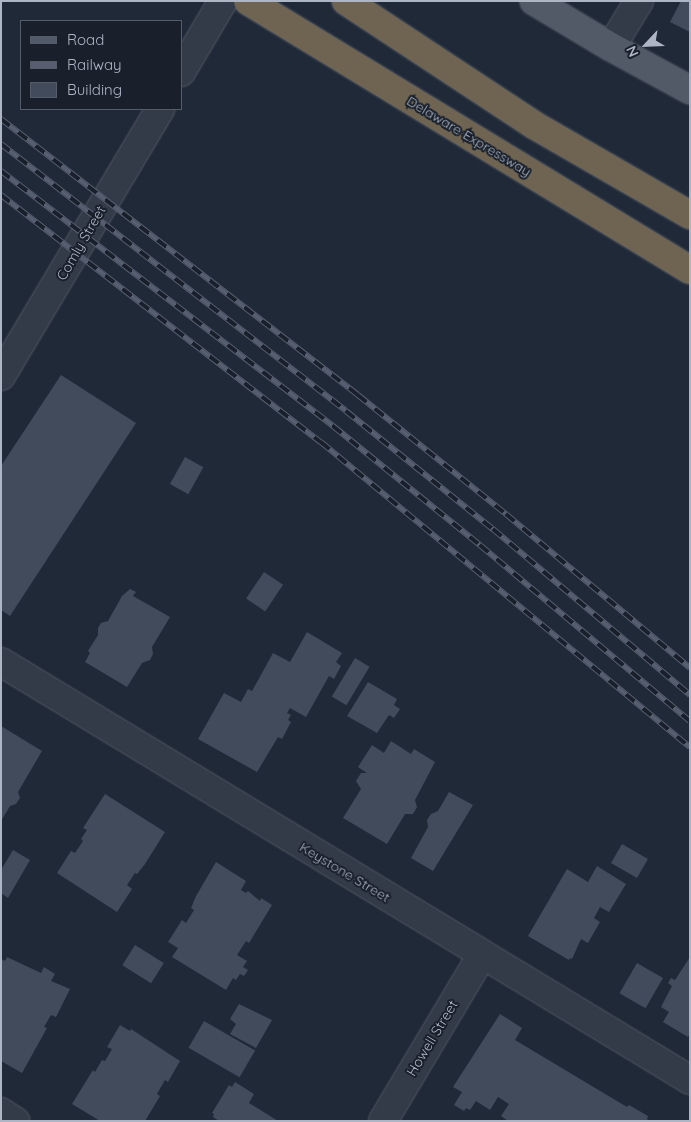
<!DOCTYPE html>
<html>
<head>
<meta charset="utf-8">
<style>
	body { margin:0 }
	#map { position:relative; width:691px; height:1122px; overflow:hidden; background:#202937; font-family:Quicksand,sans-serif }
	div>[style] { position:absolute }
	.building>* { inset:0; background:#414b5c; transform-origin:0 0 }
	.roads { filter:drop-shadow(0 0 1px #515865) drop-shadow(0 0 1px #515865) }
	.minor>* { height:28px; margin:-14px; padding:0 14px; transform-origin:14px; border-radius:14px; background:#343b48 }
	.primary>* { height:28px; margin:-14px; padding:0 14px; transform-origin:14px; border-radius:14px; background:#525a68 }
	.motorway>* { height:28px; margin:-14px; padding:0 14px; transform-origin:14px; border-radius:14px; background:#6e6451 }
	.rail>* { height:5.5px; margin-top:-2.75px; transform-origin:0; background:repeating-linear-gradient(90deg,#19202c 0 11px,#565e6f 0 22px); box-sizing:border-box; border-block:1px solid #565e6f }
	span { translate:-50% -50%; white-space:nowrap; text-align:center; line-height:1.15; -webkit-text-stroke:4px #19202c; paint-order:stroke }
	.street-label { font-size:14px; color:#aeb5c4 }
	.frame { position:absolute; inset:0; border:2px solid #aeb5c4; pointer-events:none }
	.legend { position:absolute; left:20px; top:20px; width:162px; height:90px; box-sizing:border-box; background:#19202c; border:1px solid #555c69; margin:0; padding:6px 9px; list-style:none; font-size:15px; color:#aeb5c4 }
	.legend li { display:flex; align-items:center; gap:10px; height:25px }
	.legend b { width:25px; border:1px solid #555c69 }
	.north { position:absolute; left:621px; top:20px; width:50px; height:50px; -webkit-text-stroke:4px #19202c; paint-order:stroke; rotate:245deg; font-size:14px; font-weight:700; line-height:20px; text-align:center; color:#aeb5c4 }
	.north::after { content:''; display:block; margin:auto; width:18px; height:22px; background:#aeb5c4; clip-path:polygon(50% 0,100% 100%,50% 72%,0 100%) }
</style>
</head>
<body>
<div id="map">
	<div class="building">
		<div style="clip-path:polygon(681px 1px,690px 1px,690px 32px,670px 22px)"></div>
		<div style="clip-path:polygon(61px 375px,136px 423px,10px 616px,1px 610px,1px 466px)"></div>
		<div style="left:185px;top:457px;width:21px;height:31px;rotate:29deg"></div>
		<div style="left:264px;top:572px;width:23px;height:32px;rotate:34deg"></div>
		<div style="clip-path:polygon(130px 589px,136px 592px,133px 596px,170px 617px,152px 647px,153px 654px,150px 660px,142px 663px,127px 687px,85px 662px,90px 653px,88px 651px,98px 635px,98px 628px,101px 623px,108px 621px,122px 596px)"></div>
		<div style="clip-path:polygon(307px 632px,342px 653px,336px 662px,341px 666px,334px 679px,329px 676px,306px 717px,290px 708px,287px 713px,291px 715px,288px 720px,291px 722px,282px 739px,278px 737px,257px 772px,198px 739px,224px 693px,241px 702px,248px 689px,252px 691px,273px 653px,290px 662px)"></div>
		<div style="left:355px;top:658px;width:17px;height:45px;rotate:31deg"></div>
		<div style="clip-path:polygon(368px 682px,397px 699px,394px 705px,400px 709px,394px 718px,389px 715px,377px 733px,347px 716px)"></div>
		<div style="clip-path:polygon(1px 726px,42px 751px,18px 792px,20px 798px,16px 804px,10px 806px,1px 821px)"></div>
		<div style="clip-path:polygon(391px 741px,411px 754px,414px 749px,435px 762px,415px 800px,417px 807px,413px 814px,405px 814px,387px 844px,343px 818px,361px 789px,356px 781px,361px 773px,367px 773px,358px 767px,372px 745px,384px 753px)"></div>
		<div style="clip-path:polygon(449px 792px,473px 805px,433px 871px,411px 858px,428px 827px,427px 820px,431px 814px,438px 811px)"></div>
		<div style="clip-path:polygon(105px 794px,165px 832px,145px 864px,137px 874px,135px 873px,127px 885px,132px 889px,117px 912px,57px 873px,71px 851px,75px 853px,83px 841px,81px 839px,87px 830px,83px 828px)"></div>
		<div style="left:622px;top:844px;width:30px;height:22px;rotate:30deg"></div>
		<div style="clip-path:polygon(13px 850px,30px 860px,8px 898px,1px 893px,1px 870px)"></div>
		<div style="clip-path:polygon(216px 862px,246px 881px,241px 890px,246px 893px,248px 891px,260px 901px,261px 898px,272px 905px,249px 943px,246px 941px,237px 955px,247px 961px,243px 967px,248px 970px,244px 976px,240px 974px,236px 980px,233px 978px,226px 990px,172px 957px,178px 948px,168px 942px,182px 920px,186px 923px,194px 910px,191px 908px,196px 896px)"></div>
		<div style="clip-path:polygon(597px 866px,626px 884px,609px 912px,600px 907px,594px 918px,600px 922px,588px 943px,581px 939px,572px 959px,570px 958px,569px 960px,528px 936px,567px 869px,588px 882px)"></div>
		<div style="left:135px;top:945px;width:34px;height:24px;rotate:32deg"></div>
		<div style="clip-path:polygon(7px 957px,41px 973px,44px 967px,55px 974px,51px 981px,70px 989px,56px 1017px,51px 1015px,44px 1027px,47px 1028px,22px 1073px,1px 1061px,1px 959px,5px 961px)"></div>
		<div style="clip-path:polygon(690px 957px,690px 1034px,688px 1037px,663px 1022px,669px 1012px,661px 1007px,672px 986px,668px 983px,671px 978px,675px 980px)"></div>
		<div style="left:637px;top:963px;width:30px;height:35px;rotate:30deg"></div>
		<div style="clip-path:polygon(239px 1004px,272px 1020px,256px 1048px,230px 1034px,236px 1024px,230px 1019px)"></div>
		<div style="clip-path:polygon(500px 1014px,522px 1028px,515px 1040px,627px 1107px,629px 1105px,648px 1116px,647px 1119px,649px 1121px,508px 1121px,501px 1116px,509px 1104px,498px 1097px,490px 1110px,476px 1101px,470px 1110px,466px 1108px,464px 1111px,454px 1105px,462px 1092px,453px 1087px)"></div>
		<div style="left:204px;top:1021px;width:59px;height:31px;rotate:30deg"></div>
		<div style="clip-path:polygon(120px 1025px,130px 1031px,131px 1029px,180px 1061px,168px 1082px,165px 1080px,157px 1094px,160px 1096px,145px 1121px,100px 1121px,72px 1104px,93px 1070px,95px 1072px,102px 1060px,105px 1061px,112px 1049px,107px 1047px)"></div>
		<div style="clip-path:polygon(235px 1082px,254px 1094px,249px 1103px,278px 1121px,219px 1121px,213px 1117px,214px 1114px,212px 1113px,229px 1085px,232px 1087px)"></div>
	</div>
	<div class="roads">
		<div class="minor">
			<div style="left:611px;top:47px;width:54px;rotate:-58.7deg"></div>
			<div style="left:181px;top:72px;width:82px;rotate:-59.4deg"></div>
			<div style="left:1px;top:376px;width:311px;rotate:-59.2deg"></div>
			<div style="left:1px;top:662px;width:806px;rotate:31.24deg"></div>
			<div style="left:1px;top:1112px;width:17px;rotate:33deg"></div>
			<div style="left:383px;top:1121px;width:193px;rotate:-59.2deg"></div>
		</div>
		<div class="primary">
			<div style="left:534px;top:1px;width:90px;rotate:30.9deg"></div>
			<div style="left:611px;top:47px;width:90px;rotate:28.6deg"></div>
		</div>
		<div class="motorway">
			<div style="left:248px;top:1px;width:517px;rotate:31.32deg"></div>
			<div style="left:346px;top:1px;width:225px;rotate:33.4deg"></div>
			<div style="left:534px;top:125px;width:180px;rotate:30deg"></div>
		</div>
	</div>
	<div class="rail">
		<div style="left:1px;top:119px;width:451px;rotate:37.7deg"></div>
		<div style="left:358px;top:395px;width:190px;rotate:38.8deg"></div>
		<div style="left:506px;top:514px;width:240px;rotate:39.9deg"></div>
		<div style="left:1px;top:144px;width:436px;rotate:37.7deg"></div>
		<div style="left:346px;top:411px;width:189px;rotate:38.8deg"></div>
		<div style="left:493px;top:529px;width:258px;rotate:40.1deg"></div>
		<div style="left:1px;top:171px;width:419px;rotate:37.5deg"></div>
		<div style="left:333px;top:426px;width:189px;rotate:39deg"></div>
		<div style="left:480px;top:545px;width:274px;rotate:40deg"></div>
		<div style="left:1px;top:195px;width:404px;rotate:37.7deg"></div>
		<div style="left:321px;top:442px;width:479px;rotate:39.6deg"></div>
	</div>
	<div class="street-label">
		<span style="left:469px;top:136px;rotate:31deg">Delaware Expressway</span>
		<span style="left:81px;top:243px;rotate:-60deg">Comly Street</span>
		<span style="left:345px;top:872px;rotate:31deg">Keystone Street</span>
		<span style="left:432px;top:1038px;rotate:-59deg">Howell Street</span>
	</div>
	<div class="frame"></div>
	<ul class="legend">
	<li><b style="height:6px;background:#525a68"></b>Road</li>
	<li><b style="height:6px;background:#565e6f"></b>Railway</li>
	<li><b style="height:14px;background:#414b5c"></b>Building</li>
	</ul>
	<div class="north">N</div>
</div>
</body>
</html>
